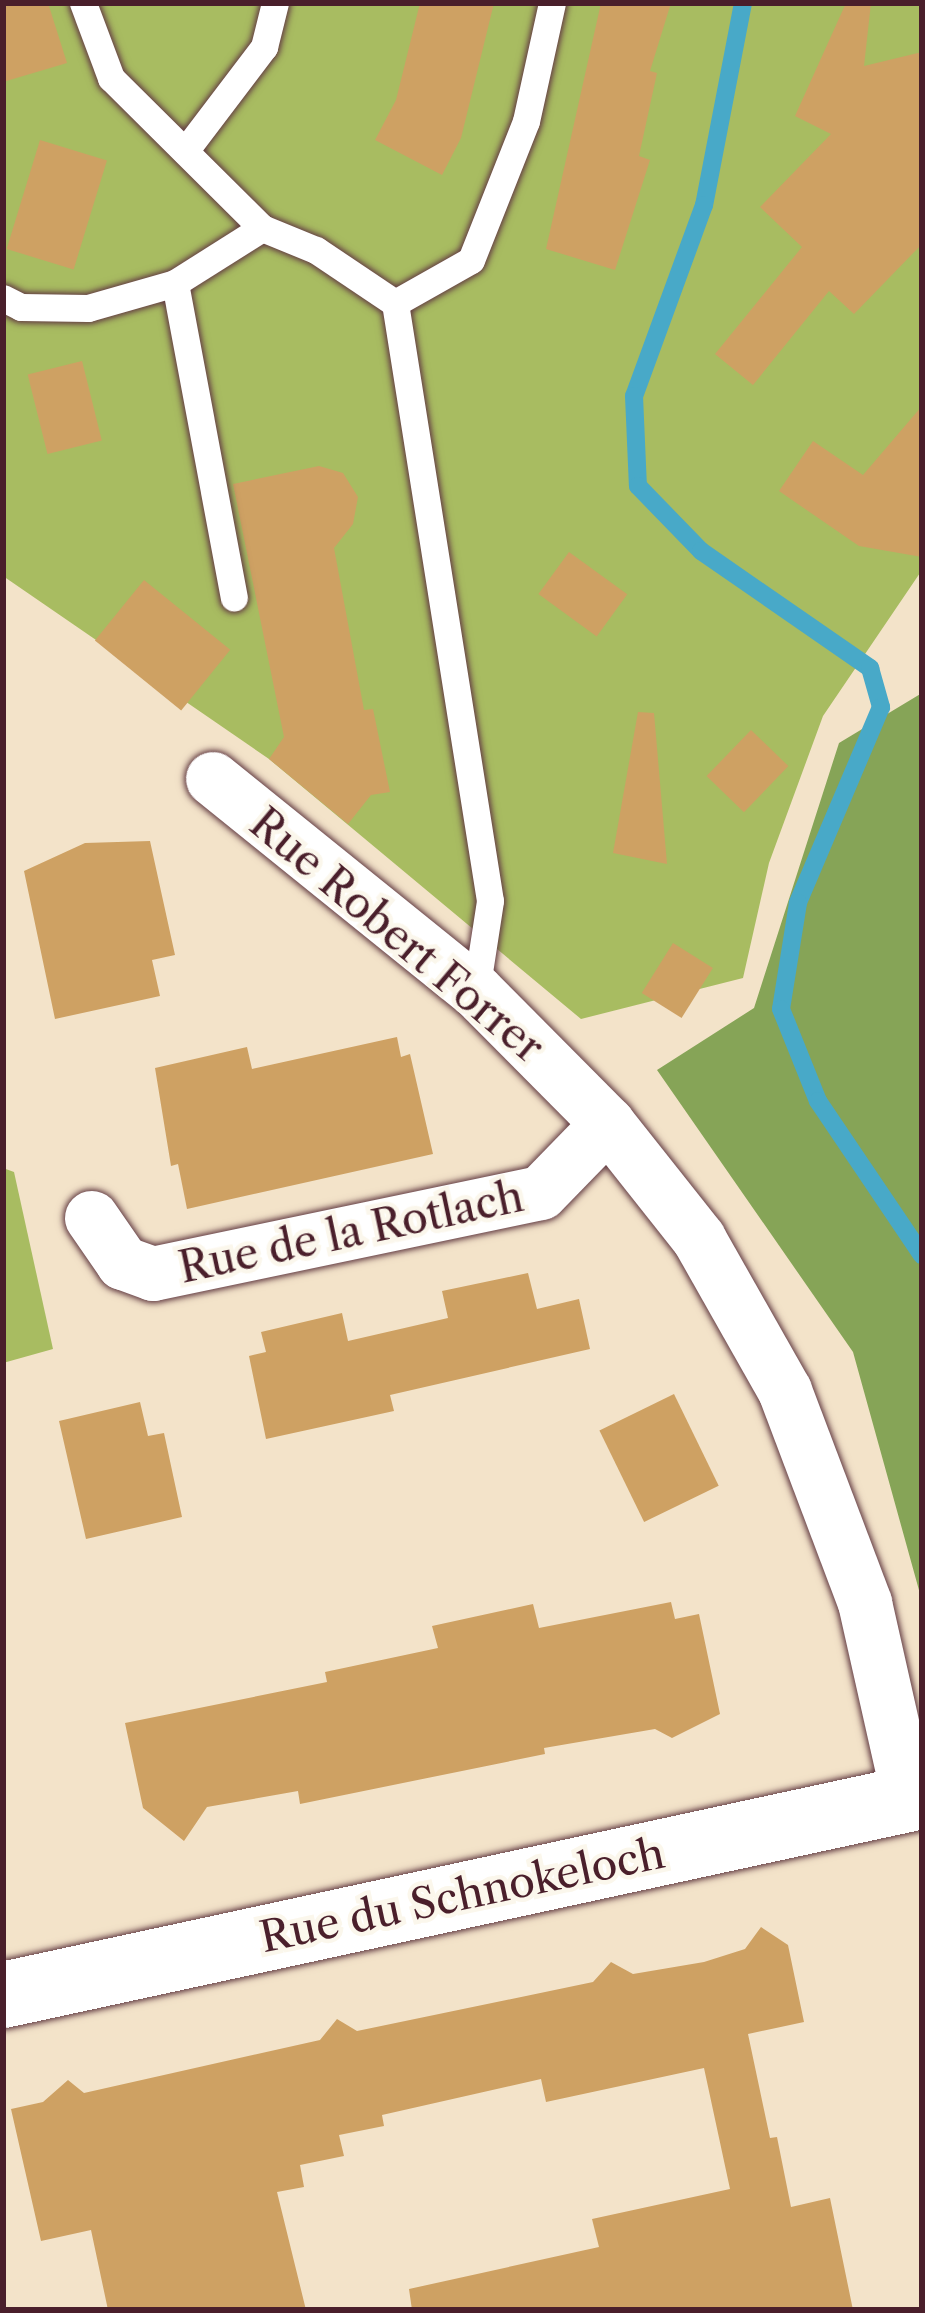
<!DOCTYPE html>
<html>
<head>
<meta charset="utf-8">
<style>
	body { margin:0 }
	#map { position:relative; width:925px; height:2313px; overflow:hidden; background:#f3e3c9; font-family:"Libre Caslon Text",serif }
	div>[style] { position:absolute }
	.green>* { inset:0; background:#a8bc61 }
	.forest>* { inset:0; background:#86a457 }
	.stream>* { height:18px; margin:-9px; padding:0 9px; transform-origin:9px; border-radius:9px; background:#48a9c8 }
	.building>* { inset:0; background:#cea163; transform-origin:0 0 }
	.roads { filter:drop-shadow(0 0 3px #633c43) drop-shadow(0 0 3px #633c43) }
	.service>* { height:27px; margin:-13.5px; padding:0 13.5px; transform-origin:13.5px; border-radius:13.5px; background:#fff }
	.minor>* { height:54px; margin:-27px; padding:0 27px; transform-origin:27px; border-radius:27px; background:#fff }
	.tertiary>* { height:66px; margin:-33px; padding:0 33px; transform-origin:33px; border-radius:33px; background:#fff }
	span { translate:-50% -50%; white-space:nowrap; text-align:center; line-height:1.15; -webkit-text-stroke:9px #fbf7ec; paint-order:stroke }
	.street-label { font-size:42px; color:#4a1f2b }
	.frame { position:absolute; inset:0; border:6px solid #4a1f2b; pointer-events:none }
</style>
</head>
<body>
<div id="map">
	<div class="green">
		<div style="clip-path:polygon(3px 3px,922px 3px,922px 570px,823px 716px,769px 863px,743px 978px,581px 1019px,269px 759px,3px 576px)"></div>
		<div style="clip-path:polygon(3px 1168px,14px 1172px,53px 1349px,3px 1363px)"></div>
	</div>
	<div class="forest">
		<div style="clip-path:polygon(922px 693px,922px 1601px,853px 1352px,657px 1070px,754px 1008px,839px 743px)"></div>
	</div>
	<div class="stream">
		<div style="left:743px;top:3px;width:206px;rotate:100.9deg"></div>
		<div style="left:704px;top:205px;width:203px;rotate:110.1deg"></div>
		<div style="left:634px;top:396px;width:90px;rotate:87.5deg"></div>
		<div style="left:638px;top:486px;width:91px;rotate:45.9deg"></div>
		<div style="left:701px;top:551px;width:206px;rotate:34.7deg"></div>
		<div style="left:870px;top:668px;width:41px;rotate:74.2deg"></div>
		<div style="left:881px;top:707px;width:213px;rotate:113deg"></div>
		<div style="left:798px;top:903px;width:107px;rotate:99.1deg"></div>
		<div style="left:781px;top:1009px;width:99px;rotate:68.1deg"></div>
		<div style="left:818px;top:1101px;width:186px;rotate:56deg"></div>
	</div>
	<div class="building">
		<div style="clip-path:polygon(3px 3px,48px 3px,67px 63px,3px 82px)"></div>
		<div style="clip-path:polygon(420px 3px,494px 3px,461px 138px,442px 175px,375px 140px,396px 100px)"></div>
		<div style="clip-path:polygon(601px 3px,671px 3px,650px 71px,657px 73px,639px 156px,650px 160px,615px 270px,546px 249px)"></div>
		<div style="clip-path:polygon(846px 3px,871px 3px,864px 66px,922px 52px,922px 244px,854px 314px,829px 291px,753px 385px,715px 354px,802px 247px,760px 207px,831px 134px,795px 116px)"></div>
		<div style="left:40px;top:140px;width:70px;height:114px;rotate:17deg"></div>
		<div style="left:82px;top:361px;width:82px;height:56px;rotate:76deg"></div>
		<div style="clip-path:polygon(922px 406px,922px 557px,859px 546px,779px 491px,813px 441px,863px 475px)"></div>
		<div style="clip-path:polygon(319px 466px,343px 473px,358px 497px,353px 524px,334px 548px,364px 710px,373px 709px,390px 792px,371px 795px,348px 824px,269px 759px,284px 737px,233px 484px)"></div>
		<div style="left:569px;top:552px;width:72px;height:52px;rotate:36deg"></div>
		<div style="left:144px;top:580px;width:111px;height:78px;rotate:39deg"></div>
		<div style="clip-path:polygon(638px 712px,654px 713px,667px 864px,613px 853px)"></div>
		<div style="left:751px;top:730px;width:52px;height:64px;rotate:44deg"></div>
		<div style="clip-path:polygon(150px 841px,175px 955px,152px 960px,160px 996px,55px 1019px,24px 871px,85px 843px)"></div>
		<div style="left:673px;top:943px;width:47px;height:59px;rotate:32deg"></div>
		<div style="clip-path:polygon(397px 1037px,401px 1057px,410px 1054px,433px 1154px,187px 1209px,178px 1164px,171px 1166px,155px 1068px,247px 1047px,252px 1069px)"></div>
		<div style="clip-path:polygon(528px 1273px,537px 1309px,579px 1299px,590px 1349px,390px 1395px,394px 1411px,266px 1439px,249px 1356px,266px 1352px,261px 1332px,342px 1313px,348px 1341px,448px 1318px,442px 1291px)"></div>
		<div style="left:674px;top:1394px;width:102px;height:83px;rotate:64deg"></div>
		<div style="clip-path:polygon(140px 1402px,148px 1436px,164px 1433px,182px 1517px,86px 1539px,59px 1421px)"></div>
		<div style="clip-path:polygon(671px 1602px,675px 1619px,699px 1614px,720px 1714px,672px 1738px,655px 1729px,544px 1748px,545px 1754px,300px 1804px,298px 1791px,207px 1807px,184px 1841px,143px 1808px,125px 1723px,327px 1682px,325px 1672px,438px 1648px,432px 1626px,533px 1604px,539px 1628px)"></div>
		<div style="clip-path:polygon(761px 1927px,788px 1945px,804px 2022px,748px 2034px,770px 2138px,777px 2137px,791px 2207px,830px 2198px,853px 2310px,412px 2310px,409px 2289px,599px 2247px,592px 2219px,730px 2189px,704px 2068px,546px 2102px,541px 2079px,382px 2115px,384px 2126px,339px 2135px,344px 2156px,300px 2165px,304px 2187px,277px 2192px,306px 2310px,108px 2310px,91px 2230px,41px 2241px,11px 2109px,43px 2102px,68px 2080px,84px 2093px,320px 2040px,337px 2019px,357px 2031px,593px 1982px,611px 1962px,633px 1974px,704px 1962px,745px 1949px)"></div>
	</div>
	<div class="roads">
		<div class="service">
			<div style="left:83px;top:3px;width:80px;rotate:69.5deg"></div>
			<div style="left:111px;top:78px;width:213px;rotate:44.8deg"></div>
			<div style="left:262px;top:228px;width:58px;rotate:22.2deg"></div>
			<div style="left:316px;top:250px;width:95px;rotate:33.9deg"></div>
			<div style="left:395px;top:303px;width:605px;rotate:80.97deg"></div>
			<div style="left:490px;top:901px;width:91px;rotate:98.8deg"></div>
			<div style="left:185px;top:151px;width:131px;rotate:-52.8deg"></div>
			<div style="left:264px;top:47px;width:45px;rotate:-76deg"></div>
			<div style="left:175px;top:283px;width:320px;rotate:79.4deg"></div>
			<div style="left:3px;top:298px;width:20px;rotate:27deg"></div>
			<div style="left:21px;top:307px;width:67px;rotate:0.9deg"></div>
			<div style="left:88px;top:308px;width:91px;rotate:-16deg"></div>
			<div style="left:175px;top:283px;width:103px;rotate:-32.3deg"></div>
			<div style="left:395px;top:303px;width:87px;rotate:-29.5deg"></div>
			<div style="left:471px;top:260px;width:149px;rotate:-68.4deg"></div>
			<div style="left:526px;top:121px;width:121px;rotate:-77.6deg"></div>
		</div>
		<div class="minor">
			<div style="left:213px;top:779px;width:338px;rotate:38.9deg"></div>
			<div style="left:476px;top:991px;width:187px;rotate:45.2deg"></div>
			<div style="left:608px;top:1124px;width:147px;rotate:51.6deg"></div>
			<div style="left:699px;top:1239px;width:175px;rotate:60.5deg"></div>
			<div style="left:785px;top:1391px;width:227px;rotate:69.3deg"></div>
			<div style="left:865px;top:1603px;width:201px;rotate:77.3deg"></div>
			<div style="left:92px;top:1218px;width:55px;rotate:55.4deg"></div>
			<div style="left:123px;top:1263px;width:32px;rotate:20deg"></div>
			<div style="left:153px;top:1274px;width:396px;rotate:-11.8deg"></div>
			<div style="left:541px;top:1193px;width:96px;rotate:-45.8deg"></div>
		</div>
		<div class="tertiary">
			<div style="left:3px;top:1995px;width:940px;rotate:-12.22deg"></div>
		</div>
	</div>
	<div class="street-label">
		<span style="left:397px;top:935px;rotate:40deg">Rue Robert Forrer</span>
		<span style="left:351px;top:1232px;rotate:-12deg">Rue de la Rotlach</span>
		<span style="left:462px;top:1895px;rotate:-12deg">Rue du Schnokeloch</span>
	</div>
	<div class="frame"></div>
</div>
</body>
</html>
